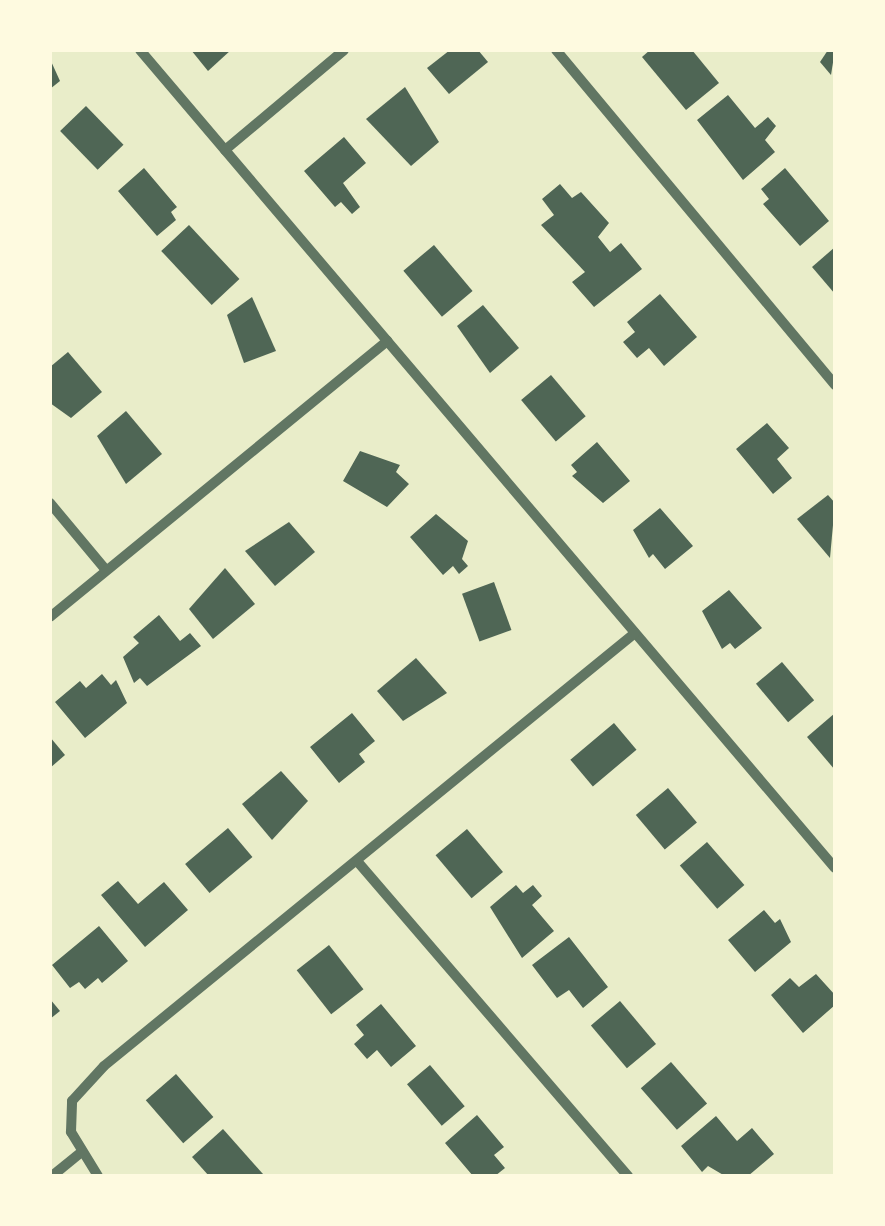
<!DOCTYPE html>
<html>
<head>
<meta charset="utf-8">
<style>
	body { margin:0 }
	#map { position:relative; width:885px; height:1226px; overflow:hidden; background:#e9edc9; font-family:Roboto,sans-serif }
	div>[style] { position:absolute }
	.building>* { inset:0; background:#4f6655; transform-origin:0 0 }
	.minor>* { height:10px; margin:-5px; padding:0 5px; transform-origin:5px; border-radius:5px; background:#617663 }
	span { translate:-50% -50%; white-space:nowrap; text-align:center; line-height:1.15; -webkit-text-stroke:10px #fefae0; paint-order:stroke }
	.frame { position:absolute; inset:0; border:52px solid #fefae0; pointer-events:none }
</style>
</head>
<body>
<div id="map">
	<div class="building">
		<div style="clip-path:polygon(191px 50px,231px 50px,208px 71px)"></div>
		<div style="clip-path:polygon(450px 50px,478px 50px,488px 62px,449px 94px,427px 68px)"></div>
		<div style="clip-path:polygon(650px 50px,692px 50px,719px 83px,686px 110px,642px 57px)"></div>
		<div style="clip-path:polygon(828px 50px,835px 50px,831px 75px,820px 62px)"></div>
		<div style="clip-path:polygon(50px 59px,60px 81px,50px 89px)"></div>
		<div style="clip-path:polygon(405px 87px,439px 142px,411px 166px,366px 119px)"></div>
		<div style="clip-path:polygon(728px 95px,755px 128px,768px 117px,776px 126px,765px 140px,775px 152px,743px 180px,697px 120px)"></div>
		<div style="left:86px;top:106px;width:54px;height:36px;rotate:46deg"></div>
		<div style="clip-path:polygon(344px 137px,366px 163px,343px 183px,360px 207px,352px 214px,341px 202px,335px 207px,304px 171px)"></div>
		<div style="clip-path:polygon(144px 168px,177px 207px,171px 212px,176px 220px,157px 236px,118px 191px)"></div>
		<div style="clip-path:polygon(785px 168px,829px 221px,800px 246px,763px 204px,769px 199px,761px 189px)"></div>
		<div style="clip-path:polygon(560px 184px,572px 198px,581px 192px,609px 223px,598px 237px,610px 252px,621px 243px,642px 269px,594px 307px,572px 282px,585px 272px,541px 225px,554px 215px,542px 199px)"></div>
		<div style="left:189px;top:225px;width:74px;height:38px;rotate:47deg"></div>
		<div style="left:434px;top:245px;width:60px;height:40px;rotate:50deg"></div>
		<div style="clip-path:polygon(835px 247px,835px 294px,812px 267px)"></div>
		<div style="clip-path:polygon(660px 294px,697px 337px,664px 366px,649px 348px,637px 358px,623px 342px,635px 332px,627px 322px)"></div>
		<div style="clip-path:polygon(252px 297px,276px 351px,244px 363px,227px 315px)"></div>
		<div style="clip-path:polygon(483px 305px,519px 348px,490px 373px,457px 326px)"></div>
		<div style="clip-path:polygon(68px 352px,102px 392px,71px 418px,50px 403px,50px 367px)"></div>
		<div style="left:551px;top:375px;width:54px;height:39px;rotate:50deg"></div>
		<div style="clip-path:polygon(126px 411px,162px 454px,126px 484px,97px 436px)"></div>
		<div style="clip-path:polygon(767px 423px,789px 448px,777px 459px,792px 478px,773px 494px,736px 449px)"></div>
		<div style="clip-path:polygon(597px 442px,630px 481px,603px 503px,572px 476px,577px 472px,571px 465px)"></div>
		<div style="clip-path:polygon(360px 451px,400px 465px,396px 472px,409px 484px,387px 507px,343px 481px)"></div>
		<div style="clip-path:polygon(828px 495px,835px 503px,830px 558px,797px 519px)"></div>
		<div style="clip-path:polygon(660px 508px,693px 546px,665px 569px,653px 554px,649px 558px,633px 530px)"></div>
		<div style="clip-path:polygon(436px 514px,468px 541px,462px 559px,468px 566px,459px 574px,453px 566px,443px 575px,410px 537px)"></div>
		<div style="clip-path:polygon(289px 522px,315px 552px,275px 586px,245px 551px)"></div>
		<div style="clip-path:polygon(225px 568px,255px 604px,213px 639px,189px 609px)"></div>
		<div style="left:494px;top:582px;width:51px;height:34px;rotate:70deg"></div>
		<div style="clip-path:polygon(729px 590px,762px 628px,735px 649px,730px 643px,722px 649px,702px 611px)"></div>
		<div style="clip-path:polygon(159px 615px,180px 641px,190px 633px,201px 646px,147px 686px,140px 678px,134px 683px,123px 657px,139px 643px,133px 637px)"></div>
		<div style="clip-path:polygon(416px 658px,447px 693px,403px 721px,377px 691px)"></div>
		<div style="left:782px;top:662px;width:50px;height:34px;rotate:50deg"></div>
		<div style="clip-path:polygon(102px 674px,111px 685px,116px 680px,127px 703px,85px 738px,55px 702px,80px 681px,86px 688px)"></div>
		<div style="clip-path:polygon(352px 713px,375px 741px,359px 754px,365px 762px,339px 783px,310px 747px)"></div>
		<div style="clip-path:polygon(835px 713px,835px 770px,807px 737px)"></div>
		<div style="left:614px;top:723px;width:35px;height:57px;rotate:50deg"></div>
		<div style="clip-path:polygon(50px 737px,65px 755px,50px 768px)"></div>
		<div style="clip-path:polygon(281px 771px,308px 801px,272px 840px,242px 804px)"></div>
		<div style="left:668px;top:788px;width:45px;height:42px;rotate:50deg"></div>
		<div style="left:228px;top:828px;width:38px;height:56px;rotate:50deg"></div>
		<div style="left:467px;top:829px;width:56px;height:41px;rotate:50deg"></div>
		<div style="left:707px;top:842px;width:57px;height:36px;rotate:49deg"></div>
		<div style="clip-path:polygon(118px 881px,138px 904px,164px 882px,188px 910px,145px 947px,101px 895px)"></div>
		<div style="clip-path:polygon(516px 885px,523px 893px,533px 885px,542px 896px,532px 905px,554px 931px,522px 958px,490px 907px)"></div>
		<div style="clip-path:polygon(764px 910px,775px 923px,780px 919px,791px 942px,755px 972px,728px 940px)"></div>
		<div style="clip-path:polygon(99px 926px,128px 961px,102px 983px,98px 978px,85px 989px,79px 982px,70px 988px,52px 965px)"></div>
		<div style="clip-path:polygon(569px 937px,608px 987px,583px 1008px,569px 990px,557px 998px,532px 965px)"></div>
		<div style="left:329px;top:945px;width:56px;height:41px;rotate:52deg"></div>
		<div style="clip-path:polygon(816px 974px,835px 995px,835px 1005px,803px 1033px,771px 995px,790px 978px,799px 987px)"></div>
		<div style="clip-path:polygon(50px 999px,60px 1011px,50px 1019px)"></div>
		<div style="left:620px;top:1001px;width:56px;height:38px;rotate:50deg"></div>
		<div style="clip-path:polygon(381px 1004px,416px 1046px,391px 1067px,377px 1050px,367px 1059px,354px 1044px,364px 1035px,356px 1025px)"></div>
		<div style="left:671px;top:1062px;width:55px;height:40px;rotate:49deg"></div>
		<div style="left:430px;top:1065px;width:54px;height:30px;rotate:50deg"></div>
		<div style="left:176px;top:1074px;width:57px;height:40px;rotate:49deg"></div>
		<div style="clip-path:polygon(477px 1115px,504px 1147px,494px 1155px,505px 1168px,495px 1176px,473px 1176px,445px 1143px)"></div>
		<div style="clip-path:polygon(716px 1116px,737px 1141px,752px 1128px,774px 1154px,748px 1176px,725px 1176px,708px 1166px,702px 1172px,681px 1146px)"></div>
		<div style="clip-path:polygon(223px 1129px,263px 1174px,260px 1176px,209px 1176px,192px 1157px)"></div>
	</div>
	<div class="minor">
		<div style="left:140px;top:50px;width:1073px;rotate:49.65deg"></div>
		<div style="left:556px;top:50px;width:436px;rotate:50.2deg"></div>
		<div style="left:225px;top:150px;width:155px;rotate:-40deg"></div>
		<div style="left:50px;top:503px;width:86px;rotate:50.2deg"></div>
		<div style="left:50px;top:617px;width:436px;rotate:-39.3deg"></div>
		<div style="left:357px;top:861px;width:416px;rotate:49.3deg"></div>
		<div style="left:52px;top:1176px;width:35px;rotate:-39deg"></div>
		<div style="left:98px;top:1176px;width:52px;rotate:-121.5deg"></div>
		<div style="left:71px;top:1132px;width:31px;rotate:-88deg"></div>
		<div style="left:72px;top:1101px;width:47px;rotate:-47.6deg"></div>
		<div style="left:104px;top:1066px;width:685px;rotate:-39.2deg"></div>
	</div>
	<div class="frame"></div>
</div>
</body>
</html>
